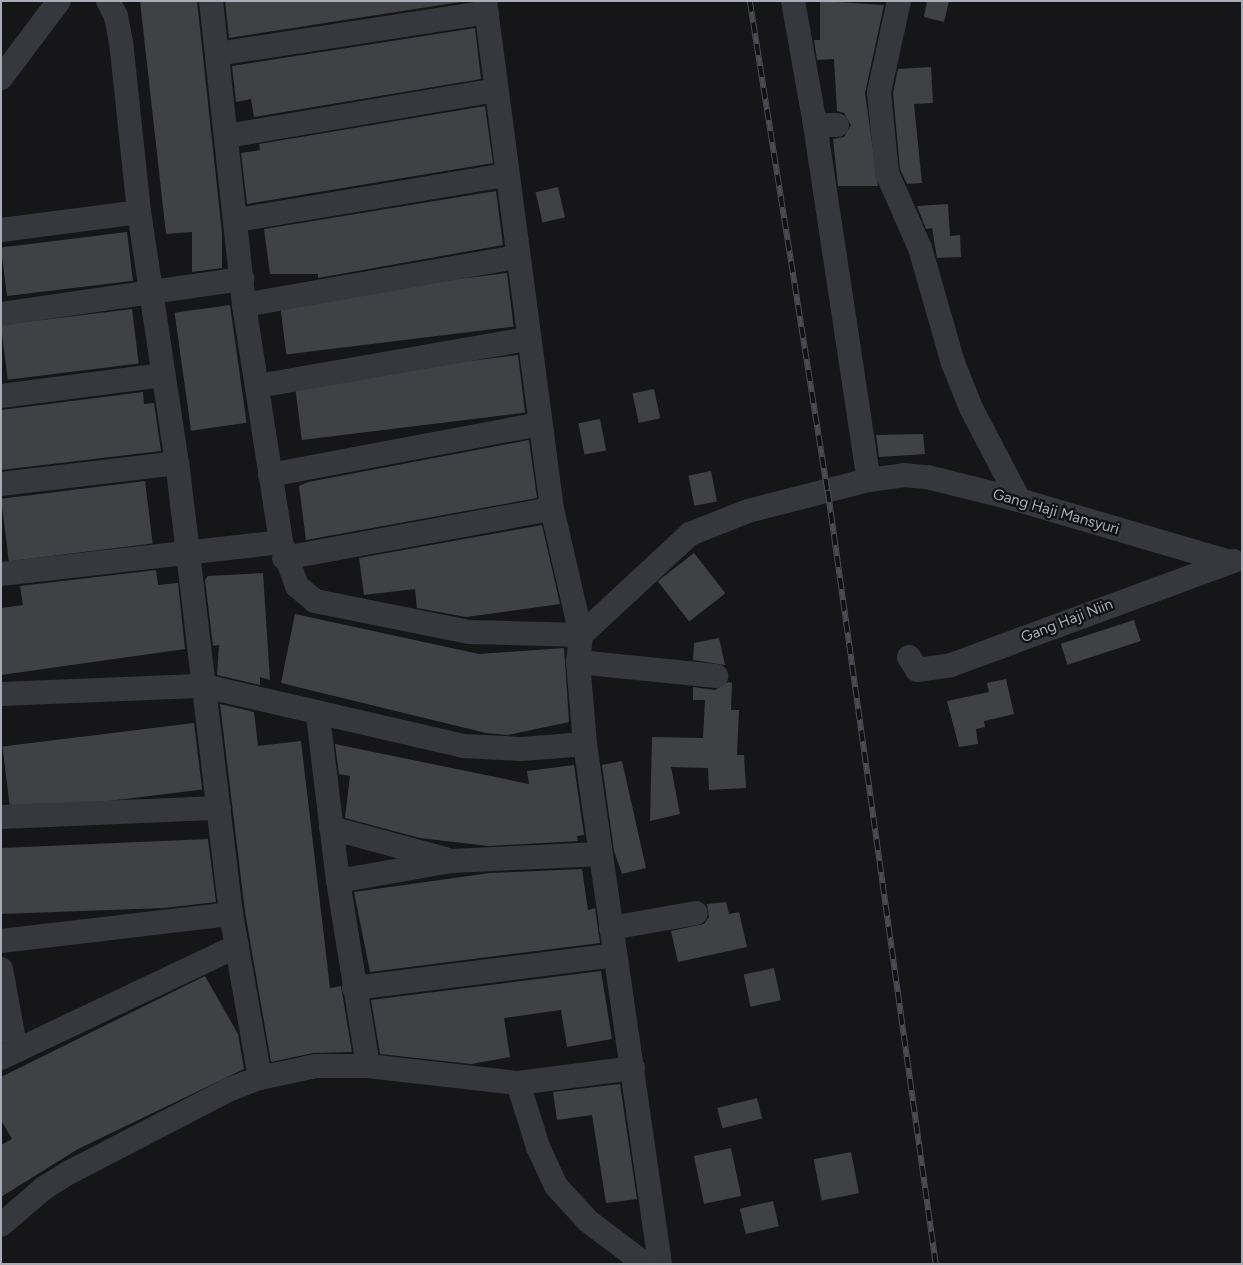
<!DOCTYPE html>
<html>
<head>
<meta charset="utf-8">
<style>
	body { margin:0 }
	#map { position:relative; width:1243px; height:1265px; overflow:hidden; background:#161618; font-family:Figtree,sans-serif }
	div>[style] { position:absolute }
	.building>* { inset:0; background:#404145; transform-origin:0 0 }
	.minor>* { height:24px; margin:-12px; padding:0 12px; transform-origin:12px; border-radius:12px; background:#37383d }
	.rail>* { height:5.5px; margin-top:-2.75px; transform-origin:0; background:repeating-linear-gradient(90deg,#111113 0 11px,#4a4c52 0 22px); box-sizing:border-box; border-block:1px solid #4a4c52 }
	span { translate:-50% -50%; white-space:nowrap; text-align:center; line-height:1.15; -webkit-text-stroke:4.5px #111113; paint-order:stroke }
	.street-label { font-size:15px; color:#a8adb8 }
	.frame { position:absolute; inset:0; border:2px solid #a8adb8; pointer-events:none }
</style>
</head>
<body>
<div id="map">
	<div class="building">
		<div style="clip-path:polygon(140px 1px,197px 1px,222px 233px,222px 268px,192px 272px,192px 232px,166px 234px)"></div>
		<div style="clip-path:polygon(225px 1px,467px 1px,229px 38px)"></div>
		<div style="clip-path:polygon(820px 1px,884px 5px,865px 93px,878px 186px,838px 186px,833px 139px,844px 137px,851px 125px,844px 113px,837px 111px,834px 59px,817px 60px,814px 40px,820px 40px)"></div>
		<div style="clip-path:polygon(927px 1px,949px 1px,944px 22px,924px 17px)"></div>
		<div style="clip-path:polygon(475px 28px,481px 79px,254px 117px,251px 99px,236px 102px,232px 66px)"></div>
		<div style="clip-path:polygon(931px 67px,933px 103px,914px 104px,922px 183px,907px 184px,900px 169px,893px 93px,898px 69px)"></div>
		<div style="clip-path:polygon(485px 106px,493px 163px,247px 204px,241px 153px,260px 150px,259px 144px)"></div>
		<div style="left:558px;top:187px;width:31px;height:23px;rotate:77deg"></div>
		<div style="clip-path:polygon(496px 191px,503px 245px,318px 278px,318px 274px,270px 274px,264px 229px)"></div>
		<div style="clip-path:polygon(948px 204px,950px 236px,960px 235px,961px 257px,937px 258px,932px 228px,926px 229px,917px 206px)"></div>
		<div style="left:127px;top:232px;width:49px;height:127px;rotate:83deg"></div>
		<div style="left:507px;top:273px;width:54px;height:229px;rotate:83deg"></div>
		<div style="left:230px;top:305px;width:119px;height:56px;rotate:82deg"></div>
		<div style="left:132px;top:309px;width:55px;height:132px;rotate:83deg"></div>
		<div style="left:518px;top:355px;width:58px;height:225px;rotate:83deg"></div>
		<div style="left:654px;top:389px;width:30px;height:22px;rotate:78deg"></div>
		<div style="clip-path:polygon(143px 392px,144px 404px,154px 403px,161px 451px,1px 470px,1px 410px)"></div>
		<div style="left:600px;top:419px;width:32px;height:22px;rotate:79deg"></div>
		<div style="clip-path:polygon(923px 434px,925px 454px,879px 457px,876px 435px)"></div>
		<div style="clip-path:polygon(529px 440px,537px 498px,306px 540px,299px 486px,308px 482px)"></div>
		<div style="left:711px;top:471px;width:31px;height:23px;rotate:79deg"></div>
		<div style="left:145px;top:481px;width:63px;height:145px;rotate:83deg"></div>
		<div style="clip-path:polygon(542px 525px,560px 604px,466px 617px,417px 608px,415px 589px,364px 595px,359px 558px)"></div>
		<div style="left:694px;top:553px;width:51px;height:46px;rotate:52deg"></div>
		<div style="clip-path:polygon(156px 570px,158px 585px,178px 583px,185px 649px,1px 675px,1px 608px,23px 605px,20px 586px)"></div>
		<div style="clip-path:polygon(263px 573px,270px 680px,260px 677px,260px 685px,217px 675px,219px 645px,213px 646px,205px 580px,208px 576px)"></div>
		<div style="clip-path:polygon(295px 614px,479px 654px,564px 648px,569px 722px,508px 735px,486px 733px,281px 683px)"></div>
		<div style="left:1134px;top:620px;width:22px;height:77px;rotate:72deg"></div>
		<div style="clip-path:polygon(719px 638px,725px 665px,693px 660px,694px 643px)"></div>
		<div style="clip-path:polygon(1006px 679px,1014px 714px,984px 721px,985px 727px,976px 729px,978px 744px,959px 747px,947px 701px,989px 692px,987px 683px)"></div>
		<div style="clip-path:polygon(728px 682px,732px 683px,731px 710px,739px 710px,737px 755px,744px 755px,746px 788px,709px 790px,708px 768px,671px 767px,680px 814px,650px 821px,652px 737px,703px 738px,705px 700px,693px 700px,693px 687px,715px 690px)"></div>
		<div style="clip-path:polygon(220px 704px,254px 712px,258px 746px,301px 741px,330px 988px,341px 986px,352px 1052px,313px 1053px,271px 1062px,245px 912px)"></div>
		<div style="left:194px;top:723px;width:67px;height:193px;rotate:83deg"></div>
		<div style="clip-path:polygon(335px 744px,529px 784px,527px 771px,574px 765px,584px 835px,577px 836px,578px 841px,488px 846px,420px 838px,345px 818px,350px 776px,339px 774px)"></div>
		<div style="clip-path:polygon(622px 761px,646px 868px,622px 874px,614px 851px,602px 765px)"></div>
		<div style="clip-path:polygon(208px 839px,216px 902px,164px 908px,1px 914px,1px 848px)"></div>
		<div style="clip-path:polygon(582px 869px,588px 910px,595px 908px,600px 943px,370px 972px,354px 892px,490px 873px)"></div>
		<div style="clip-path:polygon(726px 902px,729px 914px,739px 912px,747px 947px,678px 962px,671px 931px,704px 924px,709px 917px,707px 904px)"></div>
		<div style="left:774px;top:968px;width:33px;height:31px;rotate:78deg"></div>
		<div style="clip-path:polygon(601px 971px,612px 1039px,567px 1047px,561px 1010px,504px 1018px,510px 1057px,471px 1064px,380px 1054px,371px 1000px)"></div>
		<div style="clip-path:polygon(205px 976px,238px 1034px,244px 1069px,78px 1149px,1px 1197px,1px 1145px,12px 1139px,1px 1120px,1px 1077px)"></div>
		<div style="clip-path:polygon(620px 1084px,637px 1199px,606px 1203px,592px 1115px,557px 1120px,553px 1092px)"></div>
		<div style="left:757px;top:1098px;width:21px;height:41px;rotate:76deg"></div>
		<div style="left:731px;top:1148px;width:49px;height:38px;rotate:78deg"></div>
		<div style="left:851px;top:1152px;width:42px;height:38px;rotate:79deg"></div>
		<div style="left:773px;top:1201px;width:26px;height:34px;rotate:77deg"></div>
	</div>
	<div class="minor">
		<div style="left:211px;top:1px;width:306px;rotate:83.8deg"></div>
		<div style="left:244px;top:305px;width:240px;rotate:81.1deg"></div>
		<div style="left:281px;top:542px;width:47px;rotate:70deg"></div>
		<div style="left:297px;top:586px;width:23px;rotate:40deg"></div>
		<div style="left:315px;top:601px;width:157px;rotate:11.4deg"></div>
		<div style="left:469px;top:632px;width:112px;rotate:1.5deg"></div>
		<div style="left:581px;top:635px;width:149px;rotate:-42.8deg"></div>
		<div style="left:690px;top:534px;width:62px;rotate:-21.6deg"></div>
		<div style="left:748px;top:511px;width:125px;rotate:-14.4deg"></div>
		<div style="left:869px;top:480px;width:34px;rotate:-8deg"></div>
		<div style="left:903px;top:475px;width:24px;rotate:5deg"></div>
		<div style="left:927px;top:477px;width:95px;rotate:14deg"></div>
		<div style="left:1019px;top:500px;width:220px;rotate:16.4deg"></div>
		<div style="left:485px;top:1px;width:512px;rotate:82.49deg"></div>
		<div style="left:552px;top:509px;width:129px;rotate:77deg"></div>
		<div style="left:581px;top:635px;width:27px;rotate:96deg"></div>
		<div style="left:578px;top:662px;width:82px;rotate:85.1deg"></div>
		<div style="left:585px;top:744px;width:525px;rotate:81.79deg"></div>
		<div style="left:793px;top:1px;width:126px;rotate:79.9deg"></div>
		<div style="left:815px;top:125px;width:22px"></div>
		<div style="left:899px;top:1px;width:93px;rotate:102.4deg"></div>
		<div style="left:879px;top:92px;width:81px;rotate:84.4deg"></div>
		<div style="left:887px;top:173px;width:82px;rotate:66.3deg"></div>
		<div style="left:920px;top:248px;width:120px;rotate:74deg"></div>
		<div style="left:953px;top:363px;width:48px;rotate:68.2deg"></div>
		<div style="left:971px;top:408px;width:104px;rotate:62.4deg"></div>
		<div style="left:217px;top:54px;width:273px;rotate:-8.8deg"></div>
		<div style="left:1px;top:78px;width:96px;rotate:-53deg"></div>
		<div style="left:815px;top:125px;width:359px;rotate:81.4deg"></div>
		<div style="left:227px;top:136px;width:273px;rotate:-9.7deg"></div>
		<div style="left:237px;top:220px;width:274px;rotate:-9.5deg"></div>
		<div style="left:1px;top:230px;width:139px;rotate:-7.4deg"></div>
		<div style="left:244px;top:305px;width:276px;rotate:-10deg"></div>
		<div style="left:1px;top:314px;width:244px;rotate:-8.3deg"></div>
		<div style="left:258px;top:386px;width:273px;rotate:-9.9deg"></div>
		<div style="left:1px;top:396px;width:163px;rotate:-7.4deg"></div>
		<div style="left:270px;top:475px;width:275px;rotate:-10.7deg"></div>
		<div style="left:1px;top:484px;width:177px;rotate:-6.8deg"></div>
		<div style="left:284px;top:558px;width:272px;rotate:-10.4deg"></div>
		<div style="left:1px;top:574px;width:282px;rotate:-6.5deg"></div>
		<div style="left:909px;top:657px;width:15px;rotate:58deg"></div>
		<div style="left:917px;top:670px;width:34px;rotate:-8deg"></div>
		<div style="left:951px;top:665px;width:301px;rotate:-20.2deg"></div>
		<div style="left:578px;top:662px;width:139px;rotate:5.8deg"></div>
		<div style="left:1px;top:694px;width:203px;rotate:-2.3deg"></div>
		<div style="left:204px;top:686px;width:266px;rotate:13deg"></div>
		<div style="left:463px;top:746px;width:59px;rotate:2.9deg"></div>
		<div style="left:522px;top:749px;width:63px;rotate:-4.5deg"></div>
		<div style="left:1px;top:817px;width:218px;rotate:-2.4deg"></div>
		<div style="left:331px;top:828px;width:118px;rotate:15.2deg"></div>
		<div style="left:338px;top:881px;width:115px;rotate:-10deg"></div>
		<div style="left:451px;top:861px;width:150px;rotate:-2.7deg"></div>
		<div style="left:611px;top:928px;width:86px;rotate:-10deg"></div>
		<div style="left:1px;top:941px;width:232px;rotate:-6.7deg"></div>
		<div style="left:1px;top:969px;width:83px;rotate:79.6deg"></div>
		<div style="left:354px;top:988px;width:263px;rotate:-7.2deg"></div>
		<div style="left:1px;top:1058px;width:261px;rotate:-25.4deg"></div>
		<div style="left:368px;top:1066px;width:151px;rotate:6.5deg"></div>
		<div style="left:518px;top:1083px;width:116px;rotate:-7.4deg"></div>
		<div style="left:260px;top:1078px;width:57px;rotate:-12.1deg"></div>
		<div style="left:316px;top:1066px;width:52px"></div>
		<div style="left:368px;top:1066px;width:187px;rotate:-99.2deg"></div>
		<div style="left:338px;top:881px;width:167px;rotate:-96.9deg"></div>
		<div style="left:518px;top:1083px;width:67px;rotate:72.6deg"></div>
		<div style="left:538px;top:1147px;width:43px;rotate:65.2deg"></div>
		<div style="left:556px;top:1186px;width:47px;rotate:47.6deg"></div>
		<div style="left:588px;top:1221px;width:71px;rotate:37deg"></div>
		<div style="left:1px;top:1225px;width:57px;rotate:-40.7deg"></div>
		<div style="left:44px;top:1188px;width:31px;rotate:-32deg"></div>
		<div style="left:70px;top:1172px;width:178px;rotate:-27.4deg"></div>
		<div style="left:228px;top:1090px;width:34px;rotate:-21deg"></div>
		<div style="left:260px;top:1078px;width:167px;rotate:-100deg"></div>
		<div style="left:231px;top:914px;width:454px;rotate:-96.8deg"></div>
		<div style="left:177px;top:463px;width:254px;rotate:-98.6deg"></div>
		<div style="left:139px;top:212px;width:171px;rotate:-96deg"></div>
		<div style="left:121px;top:42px;width:26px;rotate:-101deg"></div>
		<div style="left:116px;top:16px;width:17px;rotate:-118deg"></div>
	</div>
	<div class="rail">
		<div style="left:750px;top:1px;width:496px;rotate:81deg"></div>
		<div style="left:828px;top:491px;width:781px;rotate:82.05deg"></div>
	</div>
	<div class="street-label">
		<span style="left:1056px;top:512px;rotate:16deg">Gang Haji Mansyuri</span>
		<span style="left:1067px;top:621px;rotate:-21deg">Gang Haji Niin</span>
	</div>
	<div class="frame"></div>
</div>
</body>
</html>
